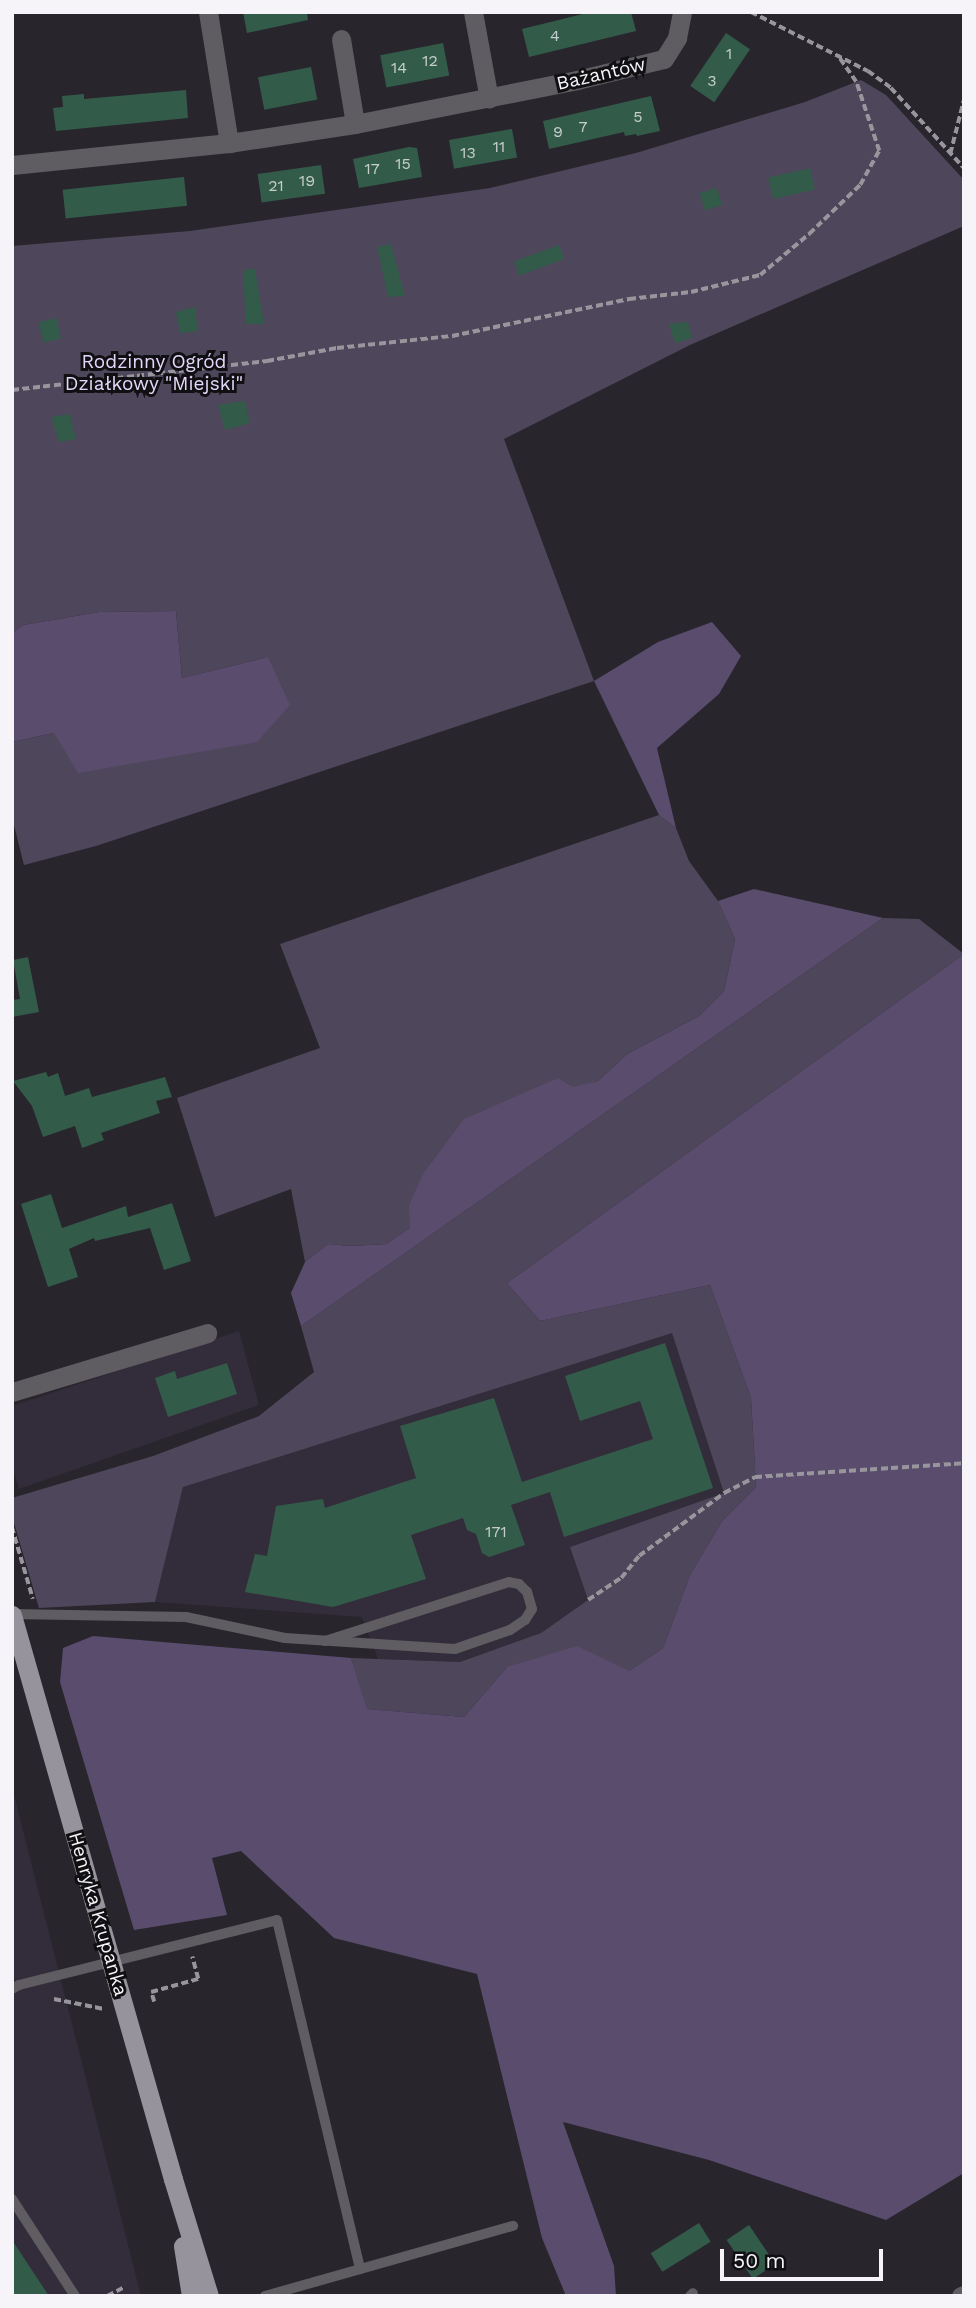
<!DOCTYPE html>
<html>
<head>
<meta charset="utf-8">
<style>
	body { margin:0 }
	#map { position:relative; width:976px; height:2308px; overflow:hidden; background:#28252d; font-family:"Work Sans",sans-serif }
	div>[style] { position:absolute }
	.built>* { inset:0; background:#332d3b }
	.green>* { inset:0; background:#4e465b }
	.forest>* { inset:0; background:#594c6d }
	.building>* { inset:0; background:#335b49; transform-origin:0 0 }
	.path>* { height:3.5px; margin-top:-1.75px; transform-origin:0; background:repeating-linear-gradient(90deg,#98969c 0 7px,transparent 0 10.5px) }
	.service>* { height:10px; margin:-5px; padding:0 5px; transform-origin:5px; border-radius:5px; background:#5f5d61 }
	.minor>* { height:19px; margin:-9.5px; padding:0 9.5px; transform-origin:9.5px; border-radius:9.5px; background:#5f5d61 }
	.primary>* { height:19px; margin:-9.5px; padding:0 9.5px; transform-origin:9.5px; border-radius:9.5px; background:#97939c }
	span { translate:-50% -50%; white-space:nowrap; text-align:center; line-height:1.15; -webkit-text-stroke:6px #100f12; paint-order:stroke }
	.number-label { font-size:16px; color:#c5cecd }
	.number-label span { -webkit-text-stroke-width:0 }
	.street-label { font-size:19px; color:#f6f4f9 }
	.park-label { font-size:19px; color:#e5d7fc }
	.frame { position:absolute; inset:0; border:14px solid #f6f4f9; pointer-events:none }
	.scale { position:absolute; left:720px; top:2249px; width:163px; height:32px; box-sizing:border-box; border:4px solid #f6f4f9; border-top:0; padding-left:9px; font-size:21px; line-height:24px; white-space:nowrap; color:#f6f4f9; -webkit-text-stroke:5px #100f12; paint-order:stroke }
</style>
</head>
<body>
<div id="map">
	<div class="built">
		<div style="clip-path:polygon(239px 1331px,259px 1405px,19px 1489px,12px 1466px,12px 1406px)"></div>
		<div style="clip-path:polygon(672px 1332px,724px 1493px,570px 1547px,588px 1600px,541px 1633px,460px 1662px,378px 1659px,362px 1617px,155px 1602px,183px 1487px)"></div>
		<div style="clip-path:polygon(12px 1787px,141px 2296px,12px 2296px)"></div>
	</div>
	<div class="green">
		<div style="clip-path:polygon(861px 80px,886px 95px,964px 180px,964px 226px,690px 345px,504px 439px,594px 681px,96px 846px,24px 865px,12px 817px,12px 742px,54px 733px,268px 657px,182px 678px,176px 611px,99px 612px,23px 625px,12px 633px,12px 246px,190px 231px,490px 188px,636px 153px,805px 102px)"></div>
		<div style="clip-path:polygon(659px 815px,676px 828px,689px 861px,718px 901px,735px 939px,724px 991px,699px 1016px,627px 1054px,598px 1081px,573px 1088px,410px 1205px,410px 1228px,386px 1244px,351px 1246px,328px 1244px,305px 1262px,291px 1189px,215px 1217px,177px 1098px,320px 1048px,280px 944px)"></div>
		<div style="clip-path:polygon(883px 918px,919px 919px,964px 954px,507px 1283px,540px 1321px,710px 1285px,751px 1398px,756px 1487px,722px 1521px,690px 1575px,663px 1648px,629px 1671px,507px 1667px,464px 1717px,366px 1709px,351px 1658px,460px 1662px,541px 1633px,588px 1600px,570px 1547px,724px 1493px,672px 1333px,183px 1487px,155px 1602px,39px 1608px,12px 1516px,12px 1498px,153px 1456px,259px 1416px,314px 1372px,301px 1326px)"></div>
	</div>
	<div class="forest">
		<div style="clip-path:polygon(176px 611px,182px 678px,268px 657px,290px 705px,257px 742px,78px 773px,54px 733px,12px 742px,12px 633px,23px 625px,99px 612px)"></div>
		<div style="clip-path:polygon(712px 622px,741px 656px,719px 694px,657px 748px,676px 828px,659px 815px,594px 681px,658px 642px)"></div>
		<div style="clip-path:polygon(754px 889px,883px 918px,301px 1326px,291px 1293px,305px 1262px,328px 1244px,351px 1246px,386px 1244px,410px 1228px,409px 1205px,423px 1174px,464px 1119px,558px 1078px,573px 1087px,598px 1081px,627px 1054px,699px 1016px,724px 991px,735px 939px,718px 901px)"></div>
		<div style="clip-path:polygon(964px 954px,964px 2173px,886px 2220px,709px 2160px,563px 2122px,614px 2266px,616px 2296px,566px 2296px,542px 2238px,477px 1974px,334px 1938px,241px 1851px,212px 1858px,227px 1915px,134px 1930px,60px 1682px,63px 1648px,93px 1636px,351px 1658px,367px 1709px,464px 1717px,507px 1667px,577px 1646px,629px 1671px,663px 1648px,690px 1575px,722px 1521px,756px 1487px,751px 1398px,710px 1285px,540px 1321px,507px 1283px)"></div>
	</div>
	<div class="building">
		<div style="clip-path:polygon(243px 12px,307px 12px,308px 20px,247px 33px)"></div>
		<div style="clip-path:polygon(591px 12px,631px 12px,636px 31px,529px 57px,522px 29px)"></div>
		<div style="left:726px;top:33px;width:29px;height:64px;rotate:34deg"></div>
		<div style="left:443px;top:43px;width:33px;height:64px;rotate:79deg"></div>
		<div style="left:311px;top:67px;width:33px;height:54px;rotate:79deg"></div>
		<div style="clip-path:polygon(186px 90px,188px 118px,56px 131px,53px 108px,63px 107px,62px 96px,84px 94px,84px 99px)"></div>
		<div style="clip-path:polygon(651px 96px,660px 131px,637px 136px,636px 134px,625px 136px,624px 132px,549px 149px,543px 121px)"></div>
		<div style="left:512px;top:129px;width:29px;height:64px;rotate:80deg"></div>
		<div style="clip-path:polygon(409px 147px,417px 148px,422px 177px,359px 188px,353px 159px)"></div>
		<div style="left:321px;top:165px;width:29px;height:64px;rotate:82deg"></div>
		<div style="left:810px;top:168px;width:22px;height:43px;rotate:77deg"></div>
		<div style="left:184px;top:177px;width:29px;height:122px;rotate:84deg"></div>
		<div style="left:717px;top:188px;width:18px;height:18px;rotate:74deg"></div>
		<div style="clip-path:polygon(391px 244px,405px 296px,388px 297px,377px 247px)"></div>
		<div style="left:559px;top:245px;width:15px;height:48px;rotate:70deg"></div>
		<div style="clip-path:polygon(255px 269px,264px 324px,246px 324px,243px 270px)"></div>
		<div style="clip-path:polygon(195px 307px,198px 331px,180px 333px,176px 312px)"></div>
		<div style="left:56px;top:318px;width:21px;height:18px;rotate:76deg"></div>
		<div style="clip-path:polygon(688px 322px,692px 338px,675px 343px,669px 324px)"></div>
		<div style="clip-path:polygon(245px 401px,250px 423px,225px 430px,218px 405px)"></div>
		<div style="clip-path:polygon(70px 414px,76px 439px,59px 442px,51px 417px)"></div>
		<div style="clip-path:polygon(28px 957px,39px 1012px,12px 1017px,12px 1000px,20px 999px,13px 960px)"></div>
		<div style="clip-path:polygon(46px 1072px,48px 1077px,58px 1073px,65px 1096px,89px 1088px,92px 1097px,165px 1077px,172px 1097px,156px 1101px,160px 1113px,101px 1133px,104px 1140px,82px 1148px,75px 1126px,43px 1137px,32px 1106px,13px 1081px)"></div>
		<div style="clip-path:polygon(51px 1194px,62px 1228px,126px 1206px,128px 1217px,172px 1203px,191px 1261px,164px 1270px,150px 1228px,95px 1241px,94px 1238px,69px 1249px,78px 1277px,48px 1287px,21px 1204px)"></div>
		<div style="clip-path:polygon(665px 1343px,713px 1488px,564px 1537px,550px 1492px,511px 1505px,525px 1545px,489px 1557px,482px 1553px,476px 1534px,467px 1530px,463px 1518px,432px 1528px,411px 1535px,426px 1579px,333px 1607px,245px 1592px,255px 1554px,267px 1556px,276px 1506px,323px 1499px,325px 1508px,416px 1478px,400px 1426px,494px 1398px,522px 1482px,653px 1439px,640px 1401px,580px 1421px,565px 1376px)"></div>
		<div style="clip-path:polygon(227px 1363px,237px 1394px,168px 1417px,155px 1378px,175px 1371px,177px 1379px)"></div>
		<div style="left:699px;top:2223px;width:22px;height:57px;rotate:58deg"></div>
		<div style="left:749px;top:2225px;width:47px;height:27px;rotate:56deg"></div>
		<div style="clip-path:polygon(12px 2240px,49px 2296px,12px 2296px)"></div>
	</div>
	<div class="path">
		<div style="left:751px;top:12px;width:131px;rotate:26.8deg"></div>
		<div style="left:868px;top:71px;width:29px;rotate:36deg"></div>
		<div style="left:891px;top:88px;width:108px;rotate:47.6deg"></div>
		<div style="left:950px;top:154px;width:57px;rotate:-75.7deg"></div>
		<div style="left:12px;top:390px;width:257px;rotate:-6.5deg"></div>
		<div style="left:267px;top:361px;width:71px;rotate:-10.5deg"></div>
		<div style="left:337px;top:348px;width:116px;rotate:-6deg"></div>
		<div style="left:452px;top:336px;width:181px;rotate:-11.8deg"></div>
		<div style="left:629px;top:299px;width:62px;rotate:-6.4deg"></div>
		<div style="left:691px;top:292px;width:71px;rotate:-13.8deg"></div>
		<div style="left:760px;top:275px;width:64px;rotate:-39.9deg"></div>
		<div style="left:809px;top:234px;width:71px;rotate:-43.9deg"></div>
		<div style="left:860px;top:185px;width:39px;rotate:-61deg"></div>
		<div style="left:879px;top:151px;width:73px;rotate:-108.4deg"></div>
		<div style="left:856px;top:82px;width:32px;rotate:-125deg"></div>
		<div style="left:12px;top:1527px;width:75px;rotate:73.7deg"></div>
		<div style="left:588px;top:1600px;width:40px;rotate:-34deg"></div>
		<div style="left:621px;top:1578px;width:28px;rotate:-51deg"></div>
		<div style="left:639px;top:1556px;width:106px;rotate:-36.5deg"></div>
		<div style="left:724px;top:1493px;width:35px;rotate:-27deg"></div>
		<div style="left:755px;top:1477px;width:209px;rotate:-3.8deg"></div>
		<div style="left:54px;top:1999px;width:51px;rotate:11.3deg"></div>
		<div style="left:154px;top:2002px;width:10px;rotate:-107deg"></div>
		<div style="left:151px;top:1992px;width:49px;rotate:-15.5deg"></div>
		<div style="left:198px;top:1979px;width:23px;rotate:-105deg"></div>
		<div style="left:107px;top:2296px;width:18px;rotate:-27deg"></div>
	</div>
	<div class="service">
		<div style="left:12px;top:1614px;width:174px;rotate:1deg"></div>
		<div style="left:186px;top:1617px;width:101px;rotate:12deg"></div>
		<div style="left:285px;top:1638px;width:170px;rotate:3.7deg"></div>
		<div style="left:455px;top:1649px;width:58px;rotate:-19.1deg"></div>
		<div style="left:510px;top:1630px;width:18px;rotate:-34deg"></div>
		<div style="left:525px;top:1620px;width:13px;rotate:-58deg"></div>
		<div style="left:532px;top:1609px;width:18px;rotate:-106deg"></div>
		<div style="left:527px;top:1592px;width:11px;rotate:-135deg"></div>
		<div style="left:519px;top:1584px;width:10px;rotate:-169deg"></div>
		<div style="left:509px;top:1582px;width:193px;rotate:162.2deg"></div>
		<div style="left:12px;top:1989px;width:8px;rotate:-30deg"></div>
		<div style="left:19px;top:1985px;width:266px;rotate:-14.1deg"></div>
		<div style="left:277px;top:1920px;width:359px;rotate:76.6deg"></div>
		<div style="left:12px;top:2199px;width:116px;rotate:57deg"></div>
		<div style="left:265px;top:2296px;width:258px;rotate:-15.8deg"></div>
		<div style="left:690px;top:2296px;width:4px;rotate:-45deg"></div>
	</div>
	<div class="minor">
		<div style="left:208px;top:12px;width:133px;rotate:80.9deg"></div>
		<div style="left:473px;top:12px;width:88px;rotate:79.6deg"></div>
		<div style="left:341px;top:39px;width:86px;rotate:80.6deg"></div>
		<div style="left:12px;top:165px;width:218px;rotate:-5.8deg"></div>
		<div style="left:229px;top:143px;width:127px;rotate:-8.6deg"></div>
		<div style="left:355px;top:124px;width:226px;rotate:-11.2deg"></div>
		<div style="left:577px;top:80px;width:89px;rotate:-13.6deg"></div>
		<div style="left:664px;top:59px;width:25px;rotate:-58deg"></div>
		<div style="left:677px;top:38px;width:26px;rotate:-79deg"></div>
		<div style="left:12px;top:1392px;width:204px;rotate:-16.8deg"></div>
		<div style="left:961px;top:2296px;width:3px;rotate:-18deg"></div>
	</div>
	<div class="primary">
		<div style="left:12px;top:1615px;width:587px;rotate:74.07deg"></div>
		<div style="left:173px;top:2179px;width:122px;rotate:72.9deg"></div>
		<div style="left:183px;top:2246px;width:51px;rotate:80.9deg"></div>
	</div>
	<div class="number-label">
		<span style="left:555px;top:36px">4</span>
		<span style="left:729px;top:54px">1</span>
		<span style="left:430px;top:61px">12</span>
		<span style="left:399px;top:68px">14</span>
		<span style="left:712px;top:81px">3</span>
		<span style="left:638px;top:117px">5</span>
		<span style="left:583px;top:127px">7</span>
		<span style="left:558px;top:132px">9</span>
		<span style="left:499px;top:147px">11</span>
		<span style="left:468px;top:153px">13</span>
		<span style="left:403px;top:164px">15</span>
		<span style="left:372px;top:169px">17</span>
		<span style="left:307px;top:181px">19</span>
		<span style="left:276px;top:186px">21</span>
		<span style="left:496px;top:1532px">171</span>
	</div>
	<div class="street-label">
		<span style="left:601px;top:74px;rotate:-13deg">Bażantów</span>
		<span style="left:98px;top:1914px;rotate:74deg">Henryka Krupanka</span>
	</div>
	<div class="park-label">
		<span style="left:154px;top:373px">Rodzinny Ogród<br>Działkowy "Miejski"</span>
	</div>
	<div class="frame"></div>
	<div class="scale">50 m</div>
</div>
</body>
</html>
